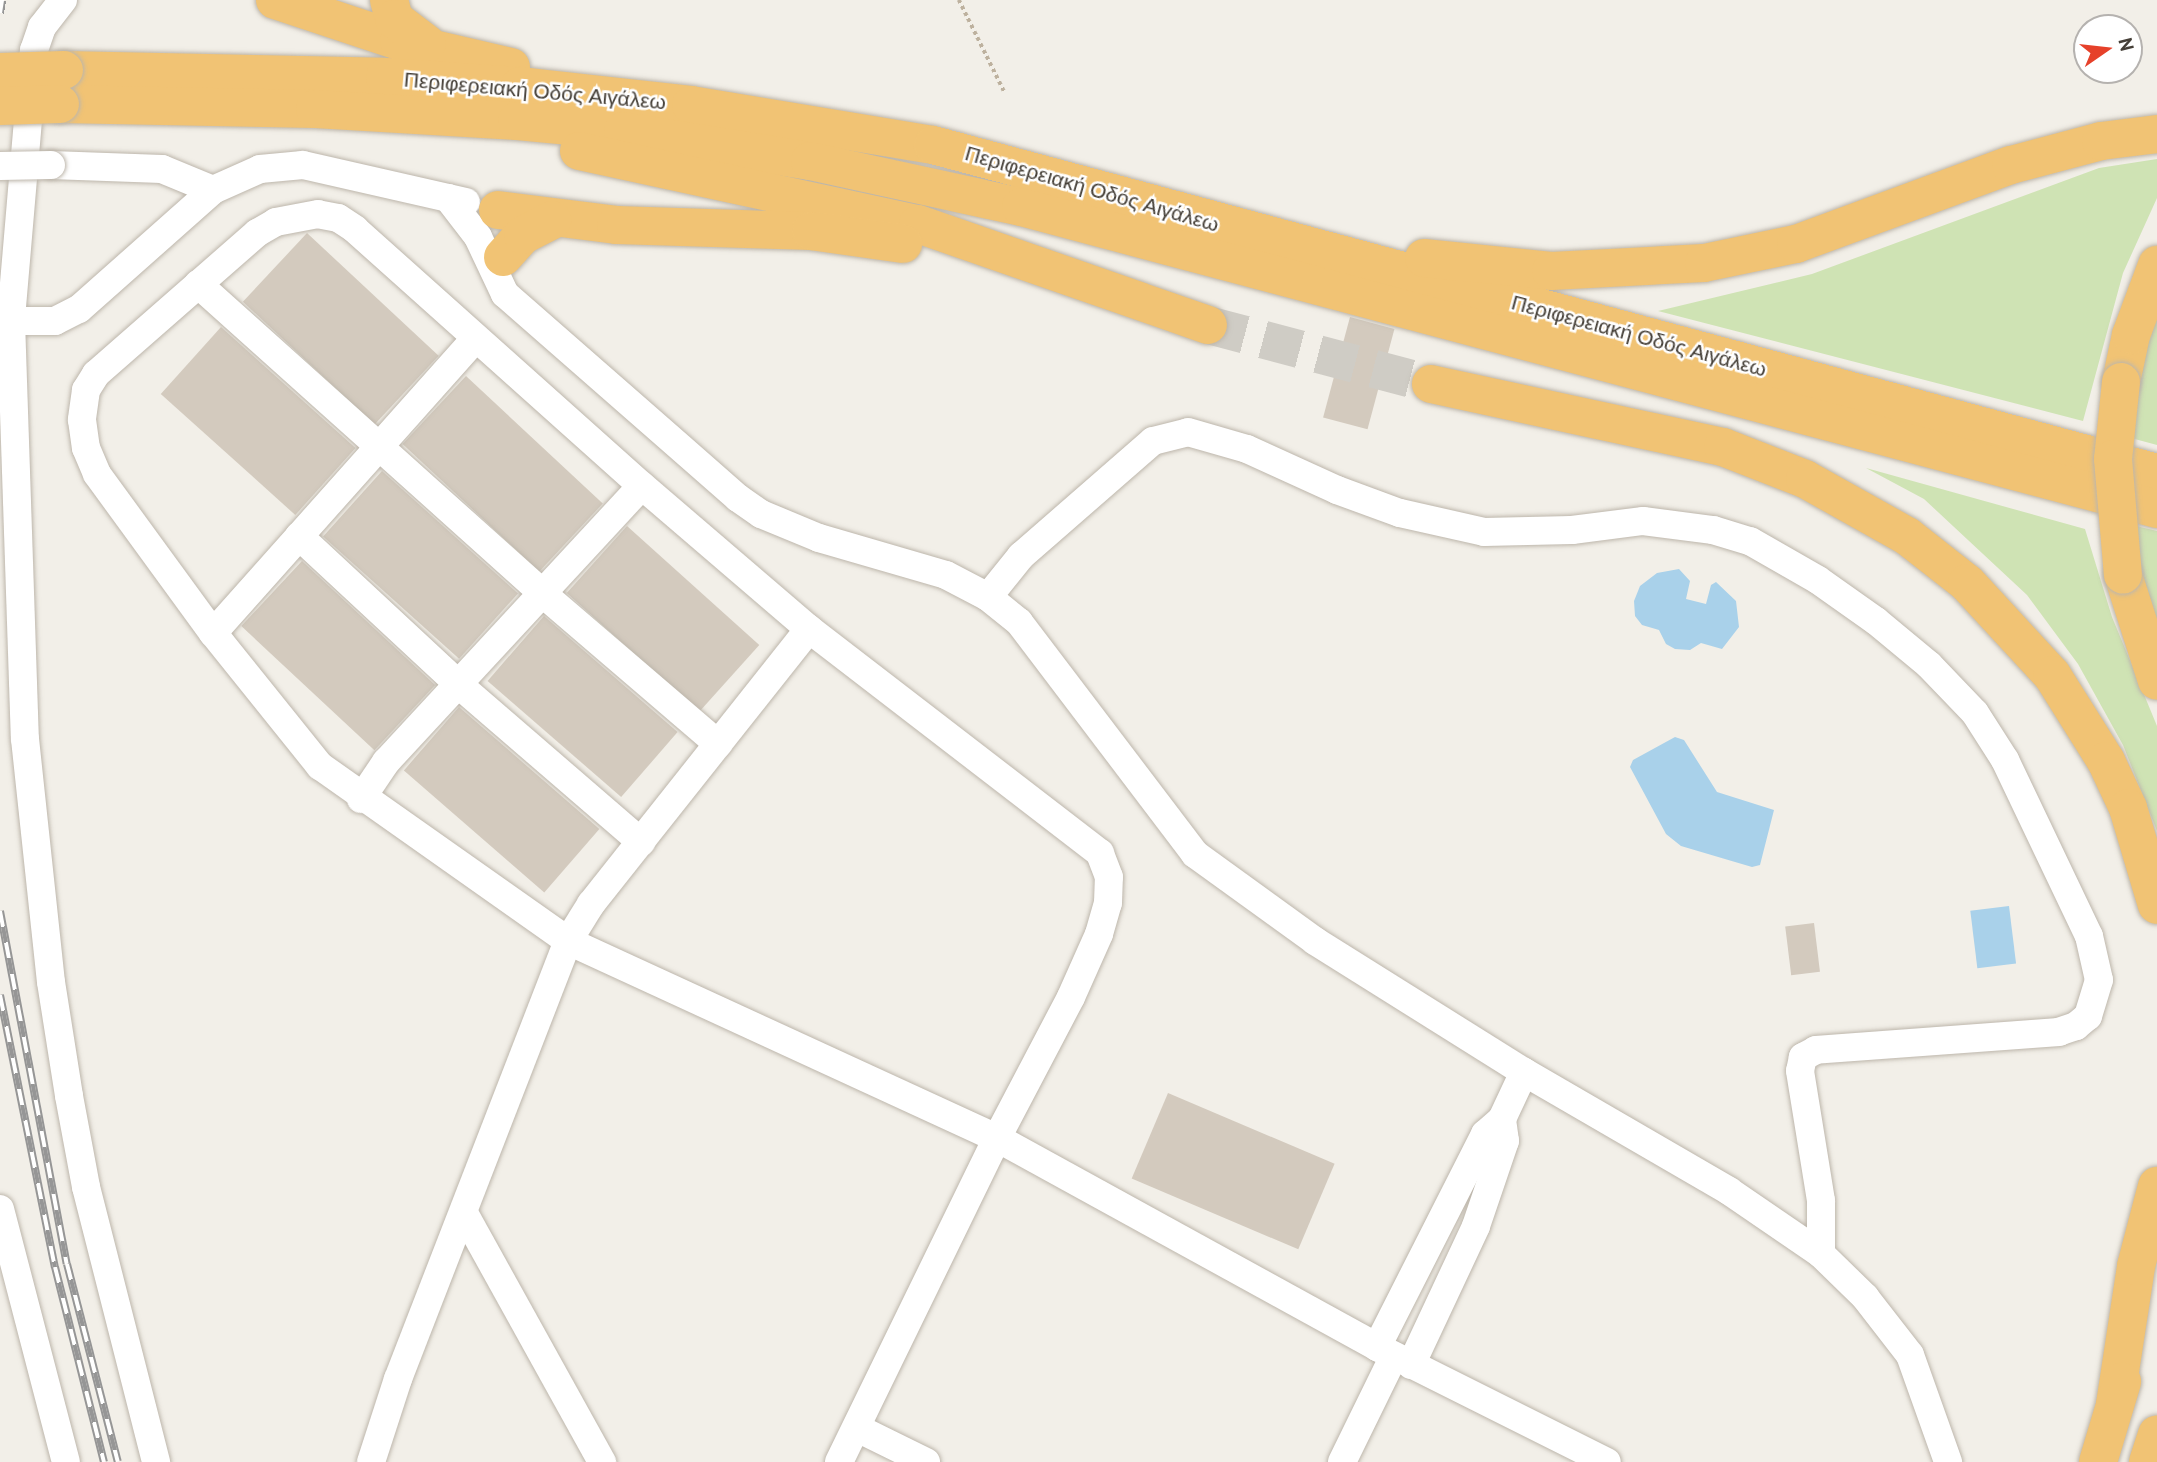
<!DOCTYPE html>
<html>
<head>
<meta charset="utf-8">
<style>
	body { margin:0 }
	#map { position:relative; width:2157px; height:1462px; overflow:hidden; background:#f2efe8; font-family:"PT Sans",sans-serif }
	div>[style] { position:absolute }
	.green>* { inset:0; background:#cfe3b4 }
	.water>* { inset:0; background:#a9d1ea; transform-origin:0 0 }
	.building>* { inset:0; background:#d3cabe; transform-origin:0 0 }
	.highway-tunnel>* { height:38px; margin-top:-19px; transform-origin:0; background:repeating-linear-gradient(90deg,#cfccc5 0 38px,transparent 0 57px) }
	.path>* { height:3.5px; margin-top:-1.75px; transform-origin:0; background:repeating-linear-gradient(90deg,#bdb19e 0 3.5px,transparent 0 7px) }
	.roads { filter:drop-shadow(0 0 2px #bdb6ab) drop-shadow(0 0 2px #bdb6ab) }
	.minor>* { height:28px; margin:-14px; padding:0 14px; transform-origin:14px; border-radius:14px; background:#fff }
	.highway>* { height:38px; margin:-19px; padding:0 19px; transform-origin:19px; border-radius:19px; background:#f1c374 }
	.rail>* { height:8px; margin-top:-4px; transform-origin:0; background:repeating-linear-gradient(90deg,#fff 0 16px,#969696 0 32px); box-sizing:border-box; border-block:2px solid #969696 }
	.bridges { filter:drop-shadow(0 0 2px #bdb6ab) drop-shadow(0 0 2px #bdb6ab) }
	.minor-bridge>* { height:28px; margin:-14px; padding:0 14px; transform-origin:14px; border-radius:14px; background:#fff }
	.highway-bridge>* { height:38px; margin:-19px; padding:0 19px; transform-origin:19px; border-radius:19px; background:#f1c374 }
	span { translate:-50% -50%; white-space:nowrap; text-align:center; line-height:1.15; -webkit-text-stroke:5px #fff; paint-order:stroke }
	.street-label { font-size:21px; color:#453f37 }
	.north { position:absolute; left:2073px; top:14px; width:70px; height:70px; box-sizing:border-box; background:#fff; border:2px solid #b5b2af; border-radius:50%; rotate:76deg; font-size:19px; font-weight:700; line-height:28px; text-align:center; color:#453f37 }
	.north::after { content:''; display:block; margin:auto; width:24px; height:32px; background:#e6412a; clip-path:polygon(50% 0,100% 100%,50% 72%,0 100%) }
</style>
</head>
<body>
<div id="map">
	<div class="green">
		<div style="clip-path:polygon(2157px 159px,2157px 198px,2123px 273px,2083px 421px,1658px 311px,1812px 274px,2099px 168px)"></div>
		<div style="clip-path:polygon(2157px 312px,2157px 445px,2131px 438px,2145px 350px)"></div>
		<div style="clip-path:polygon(1866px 468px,2085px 529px,2112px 617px,2157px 726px,2157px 831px,2123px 745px,2078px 664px,2027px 595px,1924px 499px)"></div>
		<div style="clip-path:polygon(2132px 525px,2157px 531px,2157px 638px,2155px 632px)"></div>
	</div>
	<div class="water">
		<div style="clip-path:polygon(1679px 569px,1690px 581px,1686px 599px,1706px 604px,1711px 585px,1716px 582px,1736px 601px,1739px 627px,1722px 649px,1701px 643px,1690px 650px,1675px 649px,1666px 644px,1659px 630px,1642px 625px,1635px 616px,1634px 601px,1640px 586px,1657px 573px)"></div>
		<div style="clip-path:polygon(1675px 737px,1684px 740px,1717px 792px,1774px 810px,1760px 865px,1752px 867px,1681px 846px,1666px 834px,1630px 767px,1633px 760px)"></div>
		<div style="left:2009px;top:906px;width:58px;height:39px;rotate:83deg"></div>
	</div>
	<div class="building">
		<div style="left:307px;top:233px;width:180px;height:94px;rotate:43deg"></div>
		<div style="left:1350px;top:317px;width:46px;height:104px;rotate:15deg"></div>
		<div style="left:221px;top:327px;width:181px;height:90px;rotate:42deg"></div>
		<div style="left:466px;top:376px;width:187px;height:93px;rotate:43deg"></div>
		<div style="left:382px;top:471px;width:183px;height:88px;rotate:42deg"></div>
		<div style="left:627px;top:526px;width:178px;height:90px;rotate:42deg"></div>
		<div style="left:302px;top:561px;width:182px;height:89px;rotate:43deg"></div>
		<div style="left:544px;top:616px;width:177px;height:86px;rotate:41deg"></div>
		<div style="left:459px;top:707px;width:186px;height:84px;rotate:41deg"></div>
		<div style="left:1814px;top:923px;width:49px;height:29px;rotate:83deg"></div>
		<div style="left:1168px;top:1093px;width:181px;height:93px;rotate:23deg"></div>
	</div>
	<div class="highway-tunnel">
		<div style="left:1208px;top:325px;width:231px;rotate:14.8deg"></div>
	</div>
	<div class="path">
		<div style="left:959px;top:0;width:102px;rotate:63.7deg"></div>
	</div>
	<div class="roads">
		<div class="minor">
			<div style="left:63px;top:0;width:34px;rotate:128deg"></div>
			<div style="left:42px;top:27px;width:24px;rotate:109deg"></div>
			<div style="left:34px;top:50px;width:272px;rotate:94.9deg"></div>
			<div style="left:11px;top:321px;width:418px;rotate:88.1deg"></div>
			<div style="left:25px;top:739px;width:244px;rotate:83.9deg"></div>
			<div style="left:51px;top:982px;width:115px;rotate:81deg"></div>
			<div style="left:69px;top:1096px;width:93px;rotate:79.4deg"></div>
			<div style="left:86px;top:1187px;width:284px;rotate:75.7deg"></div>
			<div style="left:51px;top:165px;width:111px;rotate:2.1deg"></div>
			<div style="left:162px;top:169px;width:55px;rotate:22.4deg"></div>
			<div style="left:448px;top:198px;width:49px;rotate:52.4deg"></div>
			<div style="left:478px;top:237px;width:63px;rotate:64.7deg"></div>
			<div style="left:505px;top:294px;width:310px;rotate:41.2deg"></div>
			<div style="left:738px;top:498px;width:28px;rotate:35deg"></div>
			<div style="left:761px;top:514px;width:63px;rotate:22.5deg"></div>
			<div style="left:819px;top:538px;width:132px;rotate:16.2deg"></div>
			<div style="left:946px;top:575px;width:47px;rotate:27.6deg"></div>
			<div style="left:988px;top:597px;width:40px;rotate:39deg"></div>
			<div style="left:1019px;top:622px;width:291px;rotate:52.8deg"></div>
			<div style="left:1195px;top:854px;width:148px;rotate:35.9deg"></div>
			<div style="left:1315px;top:941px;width:247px;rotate:32.1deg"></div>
			<div style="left:1524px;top:1072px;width:237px;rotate:30.1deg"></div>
			<div style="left:1729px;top:1191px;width:112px;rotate:34.4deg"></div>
			<div style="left:1821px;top:1254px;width:62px;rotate:44.3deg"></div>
			<div style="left:1865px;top:1297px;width:73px;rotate:52.2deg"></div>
			<div style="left:1910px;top:1355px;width:114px;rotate:70.4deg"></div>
			<div style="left:198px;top:284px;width:462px;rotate:41.9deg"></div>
			<div style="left:542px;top:593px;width:232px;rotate:40.6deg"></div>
			<div style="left:11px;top:321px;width:44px"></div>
			<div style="left:55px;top:321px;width:27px;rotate:-27deg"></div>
			<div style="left:79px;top:309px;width:179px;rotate:-41.6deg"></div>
			<div style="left:213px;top:190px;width:51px;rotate:-24.1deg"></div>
			<div style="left:260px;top:169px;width:43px;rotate:-5.3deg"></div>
			<div style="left:303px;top:165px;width:167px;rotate:12.8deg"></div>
			<div style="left:299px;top:536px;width:217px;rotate:42.9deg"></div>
			<div style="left:458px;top:684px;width:242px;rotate:40.8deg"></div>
			<div style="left:988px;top:597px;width:53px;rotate:-51.2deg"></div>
			<div style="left:1021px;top:556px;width:175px;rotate:-41.1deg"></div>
			<div style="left:1153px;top:441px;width:36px;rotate:-14deg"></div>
			<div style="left:1188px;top:432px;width:61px;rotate:16.1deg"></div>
			<div style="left:1247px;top:449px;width:99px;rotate:24.5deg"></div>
			<div style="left:1337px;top:490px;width:67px;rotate:20.1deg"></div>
			<div style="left:1400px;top:513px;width:86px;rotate:12.7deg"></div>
			<div style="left:1484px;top:532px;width:88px;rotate:-1.3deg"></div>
			<div style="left:1572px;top:530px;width:72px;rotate:-7.2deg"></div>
			<div style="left:1643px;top:521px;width:71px;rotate:7.3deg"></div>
			<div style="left:1713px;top:530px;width:39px;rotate:17deg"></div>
			<div style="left:1750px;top:541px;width:78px;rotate:29.8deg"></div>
			<div style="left:1818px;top:580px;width:71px;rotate:35.3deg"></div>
			<div style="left:1876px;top:621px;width:69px;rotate:39.7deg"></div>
			<div style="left:1929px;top:665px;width:66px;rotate:46.2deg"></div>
			<div style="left:1975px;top:713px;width:56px;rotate:57.4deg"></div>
			<div style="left:2005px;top:760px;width:195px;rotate:64.5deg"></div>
			<div style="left:2089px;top:936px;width:45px;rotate:77.2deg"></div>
			<div style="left:2099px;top:980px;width:38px;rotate:107deg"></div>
			<div style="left:2088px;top:1016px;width:16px;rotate:140deg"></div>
			<div style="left:2076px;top:1026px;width:18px;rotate:161deg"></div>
			<div style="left:2059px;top:1032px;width:244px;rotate:175.8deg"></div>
			<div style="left:1816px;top:1050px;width:15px;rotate:152deg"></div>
			<div style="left:1803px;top:1057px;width:14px;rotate:102deg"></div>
			<div style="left:1800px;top:1071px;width:132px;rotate:80.8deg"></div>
			<div style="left:1821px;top:1201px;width:53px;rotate:90deg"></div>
			<div style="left:213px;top:633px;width:395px;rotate:-48.3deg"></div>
			<div style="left:361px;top:799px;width:45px;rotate:-56deg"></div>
			<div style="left:386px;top:762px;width:376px;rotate:-47.2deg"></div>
			<div style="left:0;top:1209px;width:261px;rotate:75.4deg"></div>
			<div style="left:464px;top:1213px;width:285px;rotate:61deg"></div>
			<div style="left:1377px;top:1347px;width:239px;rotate:-63.1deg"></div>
			<div style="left:1485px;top:1134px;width:23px;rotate:-41deg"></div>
			<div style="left:1502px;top:1119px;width:52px;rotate:-64.9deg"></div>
			<div style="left:1411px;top:1365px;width:153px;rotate:-64.9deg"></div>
			<div style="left:1476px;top:1226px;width:90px;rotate:-71.2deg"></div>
			<div style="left:1505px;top:1141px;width:22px;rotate:-98deg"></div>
			<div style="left:857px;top:1428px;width:77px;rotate:26.2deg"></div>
			<div style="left:371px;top:1462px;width:87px;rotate:-72deg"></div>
			<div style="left:398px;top:1379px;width:470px;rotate:-68.8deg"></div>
			<div style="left:568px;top:941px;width:44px;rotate:-58.1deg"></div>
			<div style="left:591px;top:904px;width:351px;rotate:-51.6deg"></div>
			<div style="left:839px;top:1462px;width:360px;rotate:-64deg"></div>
			<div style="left:997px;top:1138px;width:159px;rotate:-62.3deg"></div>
			<div style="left:1071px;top:997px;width:69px;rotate:-66deg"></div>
			<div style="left:1099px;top:934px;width:32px;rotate:-74deg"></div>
			<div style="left:1108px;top:903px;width:26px;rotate:-88deg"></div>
			<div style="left:1109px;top:877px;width:26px;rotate:-111deg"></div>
			<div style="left:1100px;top:853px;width:367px;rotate:-142.4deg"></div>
			<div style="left:809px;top:629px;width:220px;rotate:-139.4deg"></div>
			<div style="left:642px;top:486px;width:385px;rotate:-138.2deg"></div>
			<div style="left:355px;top:229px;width:20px;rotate:-147deg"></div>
			<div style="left:338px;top:218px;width:20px;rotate:-169deg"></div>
			<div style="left:318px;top:214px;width:43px;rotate:169.2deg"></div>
			<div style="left:276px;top:222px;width:22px;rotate:150deg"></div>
			<div style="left:257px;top:233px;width:214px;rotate:138.8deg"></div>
			<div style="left:96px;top:374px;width:19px;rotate:122deg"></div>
			<div style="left:86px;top:390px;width:30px;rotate:98deg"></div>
			<div style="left:82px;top:420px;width:28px;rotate:82deg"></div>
			<div style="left:86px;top:448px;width:28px;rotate:67deg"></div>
			<div style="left:97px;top:474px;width:197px;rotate:53.9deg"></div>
			<div style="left:213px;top:633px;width:171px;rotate:51.2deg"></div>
			<div style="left:320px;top:766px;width:304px;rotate:35.2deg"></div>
			<div style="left:568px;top:941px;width:472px;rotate:24.7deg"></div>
			<div style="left:997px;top:1138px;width:434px;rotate:28.8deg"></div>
			<div style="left:1377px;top:1347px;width:257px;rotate:26.6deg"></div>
			<div style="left:1342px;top:1462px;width:118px;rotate:-63.9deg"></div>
		</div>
		<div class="highway">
			<div style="left:275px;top:0;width:131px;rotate:18.3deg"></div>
			<div style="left:399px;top:41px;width:115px;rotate:13.1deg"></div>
			<div style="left:389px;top:0;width:20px;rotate:75deg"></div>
			<div style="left:394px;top:19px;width:41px;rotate:37.1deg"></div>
			<div style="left:64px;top:70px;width:321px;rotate:1.2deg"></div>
			<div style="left:385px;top:77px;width:135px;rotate:3.8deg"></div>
			<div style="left:520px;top:86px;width:172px;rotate:6.3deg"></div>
			<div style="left:691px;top:105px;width:245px;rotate:9.4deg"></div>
			<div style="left:933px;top:145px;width:1267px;rotate:15deg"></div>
			<div style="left:60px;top:104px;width:255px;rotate:1.1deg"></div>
			<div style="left:315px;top:109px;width:202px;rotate:3.4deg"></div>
			<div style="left:517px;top:121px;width:106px;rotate:5.4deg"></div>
			<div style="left:623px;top:131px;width:189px;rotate:9.1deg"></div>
			<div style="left:810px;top:161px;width:216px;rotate:12.3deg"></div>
			<div style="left:1021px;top:207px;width:1175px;rotate:14.89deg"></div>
			<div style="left:579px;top:151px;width:347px;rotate:12.2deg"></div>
			<div style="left:918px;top:224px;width:307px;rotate:19.2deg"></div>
			<div style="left:498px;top:210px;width:119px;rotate:7.2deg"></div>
			<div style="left:616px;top:225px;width:195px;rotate:1.8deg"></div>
			<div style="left:811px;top:231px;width:93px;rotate:8deg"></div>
			<div style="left:503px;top:257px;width:30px;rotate:-48deg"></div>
			<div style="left:523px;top:235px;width:33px;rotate:-27deg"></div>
			<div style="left:1424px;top:258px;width:128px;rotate:5.8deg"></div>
			<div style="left:1551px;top:271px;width:153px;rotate:-3deg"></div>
			<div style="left:1704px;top:263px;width:94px;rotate:-11.7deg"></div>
			<div style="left:1796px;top:244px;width:229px;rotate:-20.2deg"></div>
			<div style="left:2011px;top:165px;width:93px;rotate:-14.9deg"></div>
			<div style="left:2101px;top:141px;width:56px;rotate:-7.1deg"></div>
			<div style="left:2121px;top:382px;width:48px;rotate:-78deg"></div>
			<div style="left:2131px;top:335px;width:75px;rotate:-69.6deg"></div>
			<div style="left:1431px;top:384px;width:299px;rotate:12.2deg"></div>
			<div style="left:1723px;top:447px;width:88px;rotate:21.3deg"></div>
			<div style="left:1805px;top:479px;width:117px;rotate:29.2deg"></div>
			<div style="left:1907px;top:536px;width:76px;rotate:38.1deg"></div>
			<div style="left:1967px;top:583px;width:125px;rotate:47.3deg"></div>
			<div style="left:2052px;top:675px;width:102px;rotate:57.9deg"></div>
			<div style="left:2106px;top:761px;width:52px;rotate:64.9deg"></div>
			<div style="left:2128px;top:808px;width:101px;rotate:73.4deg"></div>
			<div style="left:2123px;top:575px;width:111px;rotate:72.2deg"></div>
			<div style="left:2115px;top:1404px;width:140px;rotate:-81.3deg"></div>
			<div style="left:2136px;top:1266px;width:83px;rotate:-75.3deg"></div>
			<div style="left:2098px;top:1462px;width:84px;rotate:-73.3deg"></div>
			<div style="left:2148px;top:1462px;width:29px;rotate:-72deg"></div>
		</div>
	</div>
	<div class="rail">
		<div style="left:0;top:13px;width:13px;rotate:-81deg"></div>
		<div style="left:0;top:911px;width:359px;rotate:79.3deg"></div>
		<div style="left:67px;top:1264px;width:204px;rotate:75.6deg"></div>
		<div style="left:0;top:995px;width:278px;rotate:78.6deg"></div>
		<div style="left:55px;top:1267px;width:201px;rotate:75.9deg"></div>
	</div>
	<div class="bridges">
		<div class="minor-bridge">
			<div style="left:0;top:166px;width:51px;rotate:-1.1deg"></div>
		</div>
		<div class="highway-bridge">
			<div style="left:0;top:72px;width:64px;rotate:-1.8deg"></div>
			<div style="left:0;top:106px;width:60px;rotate:-1.9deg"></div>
			<div style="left:2121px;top:382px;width:77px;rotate:95.9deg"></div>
			<div style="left:2113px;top:459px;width:116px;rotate:85.1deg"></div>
		</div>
	</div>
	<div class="street-label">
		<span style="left:535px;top:91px;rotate:5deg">Περιφερειακή Οδός Αιγάλεω</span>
		<span style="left:1092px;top:189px;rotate:16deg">Περιφερειακή Οδός Αιγάλεω</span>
		<span style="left:1639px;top:336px;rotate:15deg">Περιφερειακή Οδός Αιγάλεω</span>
	</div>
	<div class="north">N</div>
</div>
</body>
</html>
